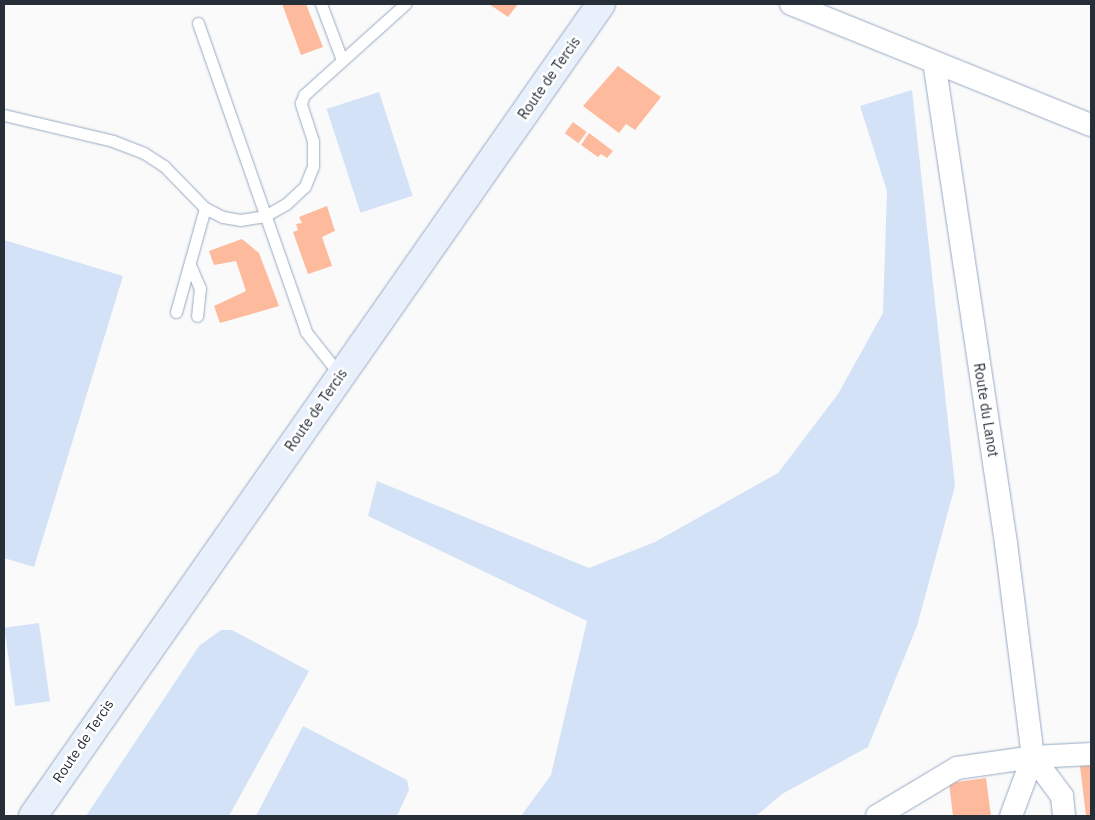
<!DOCTYPE html>
<html>
<head>
<meta charset="utf-8">
<style>
	body { margin:0 }
	#map { position:relative; width:1095px; height:820px; overflow:hidden; background:#fafafa; font-family:"IBM Plex Sans",sans-serif }
	div>[style] { position:absolute }
	.green>* { inset:0; background:#d3e2f7; transform-origin:0 0 }
	.building>* { inset:0; background:#feba9d; transform-origin:0 0 }
	.roads { filter:drop-shadow(0 0 1px #97aac3) drop-shadow(0 0 1px #97aac3) }
	.service>* { height:11px; margin:-5.5px; padding:0 5.5px; transform-origin:5.5px; border-radius:5.5px; background:#fff }
	.minor>* { height:22px; margin:-11px; padding:0 11px; transform-origin:11px; border-radius:11px; background:#fff }
	.secondary>* { height:28px; margin:-14px; padding:0 14px; transform-origin:14px; border-radius:14px; background:#e8f0fc }
	span { translate:-50% -50%; white-space:nowrap; text-align:center; line-height:1.15; -webkit-text-stroke:5px #fff; paint-order:stroke }
	.street-label { font-size:14px; color:#262e38 }
	.frame { position:absolute; inset:0; border:5px solid #262e38; pointer-events:none }
</style>
</head>
<body>
<div id="map">
	<div class="green">
		<div style="clip-path:polygon(912px 90px,955px 486px,917px 626px,868px 747px,782px 794px,756px 816px,521px 816px,551px 775px,587px 621px,368px 516px,377px 481px,589px 568px,655px 542px,778px 473px,838px 394px,883px 313px,887px 191px,860px 106px)"></div>
		<div style="left:379px;top:92px;width:109px;height:55px;rotate:72deg"></div>
		<div style="clip-path:polygon(4px 240px,123px 276px,34px 567px,4px 558px)"></div>
		<div style="left:39px;top:623px;width:79px;height:35px;rotate:82deg"></div>
		<div style="clip-path:polygon(221px 630px,232px 630px,309px 671px,229px 816px,86px 816px,199px 646px)"></div>
		<div style="clip-path:polygon(303px 726px,407px 780px,409px 790px,397px 816px,256px 816px)"></div>
	</div>
	<div class="building">
		<div style="clip-path:polygon(282px 4px,306px 4px,323px 47px,301px 55px)"></div>
		<div style="clip-path:polygon(489px 4px,518px 4px,508px 17px)"></div>
		<div style="clip-path:polygon(618px 66px,661px 97px,635px 130px,626px 124px,619px 133px,583px 106px)"></div>
		<div style="left:573px;top:122px;width:17px;height:14px;rotate:36deg"></div>
		<div style="clip-path:polygon(589px 133px,613px 151px,607px 158px,601px 154px,598px 157px,581px 145px)"></div>
		<div style="clip-path:polygon(327px 206px,335px 231px,322px 237px,332px 266px,308px 274px,293px 232px,298px 230px,296px 224px,302px 223px,299px 217px)"></div>
		<div style="clip-path:polygon(242px 239px,259px 253px,279px 306px,220px 323px,214px 306px,246px 291px,236px 261px,214px 265px,209px 251px)"></div>
		<div style="clip-path:polygon(1091px 765px,1091px 816px,1086px 816px,1080px 766px)"></div>
		<div style="clip-path:polygon(986px 778px,991px 816px,953px 816px,949px 783px)"></div>
	</div>
	<div class="roads">
		<div class="service">
			<div style="left:321px;top:4px;width:60px;rotate:69.4deg"></div>
			<div style="left:198px;top:23px;width:327px;rotate:70.7deg"></div>
			<div style="left:306px;top:332px;width:55px;rotate:51.7deg"></div>
			<div style="left:4px;top:115px;width:112px;rotate:13.4deg"></div>
			<div style="left:113px;top:141px;width:33px;rotate:21deg"></div>
			<div style="left:144px;top:153px;width:24px;rotate:33deg"></div>
			<div style="left:164px;top:166px;width:59px;rotate:45.7deg"></div>
			<div style="left:205px;top:208px;width:20px;rotate:27deg"></div>
			<div style="left:223px;top:217px;width:17px;rotate:10deg"></div>
			<div style="left:240px;top:220px;width:25px;rotate:-9deg"></div>
			<div style="left:265px;top:216px;width:24px;rotate:-30deg"></div>
			<div style="left:286px;top:204px;width:26px;rotate:-43deg"></div>
			<div style="left:305px;top:186px;width:22px;rotate:-68deg"></div>
			<div style="left:313px;top:166px;width:25px;rotate:-90deg"></div>
			<div style="left:313px;top:141px;width:40px;rotate:-108deg"></div>
			<div style="left:301px;top:103px;width:9px;rotate:-69deg"></div>
			<div style="left:304px;top:95px;width:136px;rotate:-42deg"></div>
			<div style="left:190px;top:265px;width:25px;rotate:67deg"></div>
			<div style="left:200px;top:288px;width:28px;rotate:96deg"></div>
			<div style="left:176px;top:312px;width:108px;rotate:-74.4deg"></div>
		</div>
		<div class="minor">
			<div style="left:791px;top:4px;width:323px;rotate:22deg"></div>
			<div style="left:1033px;top:757px;width:49px;rotate:53.4deg"></div>
			<div style="left:1062px;top:796px;width:20px;rotate:84deg"></div>
			<div style="left:1033px;top:757px;width:58px;rotate:-3deg"></div>
			<div style="left:877px;top:816px;width:93px;rotate:-31deg"></div>
			<div style="left:957px;top:768px;width:77px;rotate:-8.2deg"></div>
			<div style="left:1033px;top:757px;width:216px;rotate:-97.2deg"></div>
			<div style="left:1006px;top:543px;width:484px;rotate:-98.5deg"></div>
			<div style="left:1011px;top:816px;width:63px;rotate:-69.6deg"></div>
		</div>
		<div class="secondary">
			<div style="left:33px;top:816px;width:991px;rotate:-55.03deg"></div>
		</div>
	</div>
	<div class="street-label">
		<span style="left:549px;top:78px;rotate:-55deg">Route de Tercis</span>
		<span style="left:316px;top:410px;rotate:-55deg">Route de Tercis</span>
		<span style="left:986px;top:410px;rotate:81deg">Route du Lanot</span>
		<span style="left:83px;top:741px;rotate:-56deg">Route de Tercis</span>
	</div>
	<div class="frame"></div>
</div>
</body>
</html>
